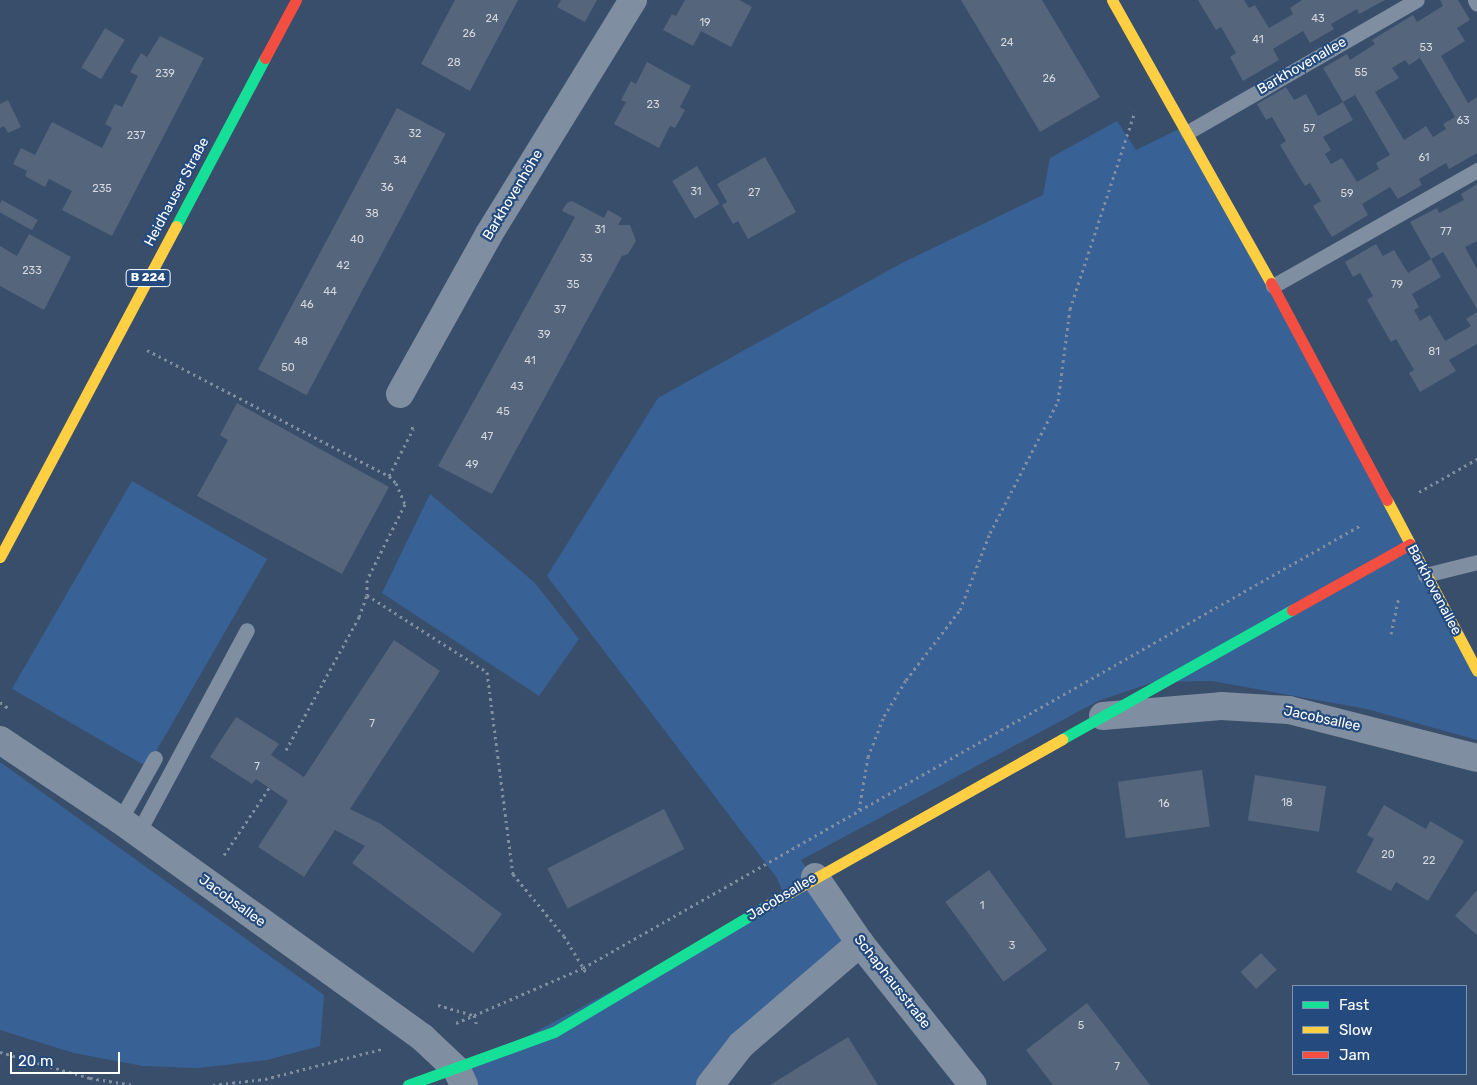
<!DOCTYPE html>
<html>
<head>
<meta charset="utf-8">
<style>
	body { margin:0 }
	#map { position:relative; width:1477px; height:1085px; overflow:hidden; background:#394e6a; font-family:Rubik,sans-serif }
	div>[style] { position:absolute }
	.green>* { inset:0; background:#386295; transform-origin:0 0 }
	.building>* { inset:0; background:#54657c; transform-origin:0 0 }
	.path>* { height:3px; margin-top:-1.5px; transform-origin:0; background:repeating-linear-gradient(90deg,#7f8ea0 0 2.5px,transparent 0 6.5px) }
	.lane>* { height:15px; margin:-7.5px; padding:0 7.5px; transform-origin:7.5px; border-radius:7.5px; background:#7f8ea0 }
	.street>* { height:28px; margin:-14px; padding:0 14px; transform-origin:14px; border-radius:14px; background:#7f8ea0 }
	.fast>* { height:11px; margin:-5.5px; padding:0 5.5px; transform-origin:5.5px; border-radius:5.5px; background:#16e098 }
	.slow>* { height:11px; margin:-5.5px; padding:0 5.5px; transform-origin:5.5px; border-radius:5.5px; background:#ffcf43 }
	.jam>* { height:11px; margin:-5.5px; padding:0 5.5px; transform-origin:5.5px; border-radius:5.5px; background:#f24e42 }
	span { translate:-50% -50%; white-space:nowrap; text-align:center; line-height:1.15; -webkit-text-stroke:4.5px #254b7e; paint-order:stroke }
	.number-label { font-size:11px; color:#d4d8de }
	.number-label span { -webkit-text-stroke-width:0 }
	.shield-label span { padding:1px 4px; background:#254b7e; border:1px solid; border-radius:4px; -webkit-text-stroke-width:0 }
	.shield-label { font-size:12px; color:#fff; font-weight:700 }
	.street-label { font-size:14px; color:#fff }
	.legend { position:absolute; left:1292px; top:985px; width:175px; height:90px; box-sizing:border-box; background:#254b7e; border:1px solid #7c93b2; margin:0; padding:6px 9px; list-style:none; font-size:15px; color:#fff }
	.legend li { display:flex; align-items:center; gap:10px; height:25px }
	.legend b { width:25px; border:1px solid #7c93b2 }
	.scale { position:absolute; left:10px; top:1052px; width:110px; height:22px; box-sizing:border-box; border:2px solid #fff; border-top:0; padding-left:6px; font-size:15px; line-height:18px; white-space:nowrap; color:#fff; -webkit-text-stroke:4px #254b7e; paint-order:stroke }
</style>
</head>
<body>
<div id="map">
	<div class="green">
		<div style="clip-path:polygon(1117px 121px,1136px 150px,1183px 127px,1477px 674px,1477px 740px,1367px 709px,1212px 681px,1154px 682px,1098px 701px,801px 860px,854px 941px,703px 1085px,477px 1085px,470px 1067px,785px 898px,777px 878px,547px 576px,658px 398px,900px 264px,1043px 195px,1050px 158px)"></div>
		<div style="left:132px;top:481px;width:156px;height:240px;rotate:30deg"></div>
		<div style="clip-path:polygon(430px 494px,535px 583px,579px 639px,539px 696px,382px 593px)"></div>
		<div style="clip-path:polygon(0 762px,324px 995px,320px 1046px,267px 1060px,198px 1068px,143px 1066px,74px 1053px,0 1030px)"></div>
	</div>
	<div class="building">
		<div style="clip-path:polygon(455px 0,518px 0,470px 91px,421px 64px)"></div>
		<div style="clip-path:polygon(561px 0,597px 0,585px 22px,557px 7px)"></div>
		<div style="clip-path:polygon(685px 0,739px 0,752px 7px,731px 47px,701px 31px,693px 46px,663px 30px,672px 14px,676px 16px)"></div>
		<div style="clip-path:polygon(961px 0,1042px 0,1100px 97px,1040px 132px)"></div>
		<div style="clip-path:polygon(1198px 0,1244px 0,1249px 8px,1255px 5px,1269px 28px,1293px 14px,1290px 8px,1302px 0,1385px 0,1359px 14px,1357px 9px,1331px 24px,1334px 29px,1310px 43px,1303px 31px,1273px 49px,1279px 60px,1243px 81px,1230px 57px,1236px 53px,1221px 27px,1216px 30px)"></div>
		<div style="clip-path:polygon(evenodd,1440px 0,1458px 0,1470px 20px,1457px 28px,1465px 41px,1441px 56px,1468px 103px,1477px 97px,1477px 153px,1449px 169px,1446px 163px,1419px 179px,1422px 185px,1398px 199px,1390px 187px,1362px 204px,1368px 215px,1332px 237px,1313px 206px,1321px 201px,1310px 183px,1305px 186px,1295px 170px,1280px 145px,1286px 141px,1272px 117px,1266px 120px,1257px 104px,1286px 87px,1294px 100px,1306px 94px,1318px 116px,1343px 102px,1353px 120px,1323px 137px,1331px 150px,1325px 154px,1331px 164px,1342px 158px,1357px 182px,1379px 169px,1376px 163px,1390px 155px,1355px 95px,1343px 102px,1323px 68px,1347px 54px,1350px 60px,1375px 44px,1372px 40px,1413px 15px,1417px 22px,1443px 6px,1440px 0,1420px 58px,1455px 117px,1443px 124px,1446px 129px,1433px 137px,1426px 126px,1404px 140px,1375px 92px,1399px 78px,1392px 68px,1405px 60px,1409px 65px,1420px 58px)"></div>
		<div style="left:105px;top:28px;width:23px;height:46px;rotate:31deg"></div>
		<div style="clip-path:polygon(160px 36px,204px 58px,112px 236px,62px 210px,72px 191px,49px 179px,45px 187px,25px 176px,27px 171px,13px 164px,21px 148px,35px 155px,52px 122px,102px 148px,112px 128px,105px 124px,115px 104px,122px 107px,138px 76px,130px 72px,141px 53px,147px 57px)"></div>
		<div style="clip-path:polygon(647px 62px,691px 86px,680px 107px,685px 110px,675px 128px,670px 126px,659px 148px,614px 124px,626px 102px,621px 100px,631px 81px,636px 84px)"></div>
		<div style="clip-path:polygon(8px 100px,21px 127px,8px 133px,4px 126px,0 128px,0 104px)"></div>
		<div style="left:397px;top:108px;width:55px;height:296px;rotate:28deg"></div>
		<div style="clip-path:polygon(765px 157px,796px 212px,748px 239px,738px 221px,733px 224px,722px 205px,727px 202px,717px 184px)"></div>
		<div style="left:697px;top:166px;width:44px;height:29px;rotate:59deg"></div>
		<div style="clip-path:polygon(1477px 184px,1477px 241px,1465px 247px,1477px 269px,1477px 309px,1443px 252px,1431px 259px,1410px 222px,1437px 208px,1439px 213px,1464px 200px,1461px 194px)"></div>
		<div style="left:2px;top:200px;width:41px;height:12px;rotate:29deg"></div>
		<div style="clip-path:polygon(572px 201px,604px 218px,608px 210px,622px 218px,618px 225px,630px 225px,636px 241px,628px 254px,622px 256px,492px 494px,438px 466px,575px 217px,562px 211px,567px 203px)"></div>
		<div style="clip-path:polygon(29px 234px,71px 257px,44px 310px,0 286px,0 246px,17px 256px)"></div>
		<div style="clip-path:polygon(1376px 244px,1383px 256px,1394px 250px,1408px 273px,1431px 259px,1441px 277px,1412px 294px,1419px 307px,1414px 310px,1420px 321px,1430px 315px,1445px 341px,1471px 326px,1466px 319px,1477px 312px,1477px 344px,1449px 360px,1456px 371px,1420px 392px,1409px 373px,1414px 370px,1396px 339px,1391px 342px,1367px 300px,1373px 296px,1360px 273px,1353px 277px,1345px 262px)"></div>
		<div style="clip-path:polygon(237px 403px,389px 487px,342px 574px,197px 496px,228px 440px,220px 435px)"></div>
		<div style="clip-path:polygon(394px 640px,440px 671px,350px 809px,381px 824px,502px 914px,473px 953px,352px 863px,365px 846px,335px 830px,304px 877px,258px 847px,288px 801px,256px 779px,252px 784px,210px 757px,236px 717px,279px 744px,271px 755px,304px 777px)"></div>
		<div style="left:1202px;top:770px;width:57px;height:85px;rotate:82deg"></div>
		<div style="left:1255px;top:775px;width:72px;height:46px;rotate:9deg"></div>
		<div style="clip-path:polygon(1384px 805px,1426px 829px,1430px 821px,1464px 841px,1428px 901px,1396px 882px,1391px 891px,1356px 872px,1374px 839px,1367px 835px)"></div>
		<div style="left:664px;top:809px;width:45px;height:131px;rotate:63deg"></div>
		<div style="left:989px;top:870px;width:99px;height:54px;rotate:54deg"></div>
		<div style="clip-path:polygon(1477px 890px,1477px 935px,1455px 916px)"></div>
		<div style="left:1261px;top:953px;width:23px;height:28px;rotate:47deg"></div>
		<div style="clip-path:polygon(1087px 1003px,1122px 1048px,1150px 1085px,1053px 1085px,1026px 1050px)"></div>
		<div style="clip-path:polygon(848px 1037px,878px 1085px,770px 1085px,799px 1067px)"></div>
	</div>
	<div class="path">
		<div style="left:147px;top:350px;width:273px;rotate:27.5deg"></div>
		<div style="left:389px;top:476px;width:10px;rotate:45deg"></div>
		<div style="left:396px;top:483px;width:23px;rotate:67deg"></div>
		<div style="left:405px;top:504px;width:85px;rotate:116.6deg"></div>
		<div style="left:367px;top:580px;width:15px;rotate:90deg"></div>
		<div style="left:367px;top:595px;width:143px;rotate:32.7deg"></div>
		<div style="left:487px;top:672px;width:204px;rotate:82.7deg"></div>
		<div style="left:513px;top:874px;width:80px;rotate:50.6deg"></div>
		<div style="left:564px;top:936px;width:44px;rotate:58.8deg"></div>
		<div style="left:389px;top:476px;width:53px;rotate:-62.9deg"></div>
		<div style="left:413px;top:429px;width:4px;rotate:-117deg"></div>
		<div style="left:1419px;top:492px;width:67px;rotate:-29.6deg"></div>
		<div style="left:1391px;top:634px;width:39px;rotate:-78deg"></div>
		<div style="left:0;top:702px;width:10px;rotate:37deg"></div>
		<div style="left:286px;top:750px;width:152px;rotate:-61.2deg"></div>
		<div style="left:359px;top:617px;width:23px;rotate:-70deg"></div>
		<div style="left:859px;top:810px;width:54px;rotate:-80.4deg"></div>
		<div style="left:868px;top:757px;width:44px;rotate:-68.7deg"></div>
		<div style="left:884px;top:716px;width:42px;rotate:-58.6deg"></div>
		<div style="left:906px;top:680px;width:88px;rotate:-52.4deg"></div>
		<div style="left:960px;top:610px;width:83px;rotate:-68.7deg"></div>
		<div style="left:990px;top:533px;width:148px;rotate:-62.7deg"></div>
		<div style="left:1058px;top:401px;width:93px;rotate:-82.6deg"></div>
		<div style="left:1070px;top:309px;width:208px;rotate:-71.8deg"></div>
		<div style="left:224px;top:855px;width:81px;rotate:-56.1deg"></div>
		<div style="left:438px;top:1005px;width:37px;rotate:16deg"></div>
		<div style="left:474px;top:1015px;width:11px;rotate:75deg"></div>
		<div style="left:456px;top:1023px;width:138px;rotate:-23.4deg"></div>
		<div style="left:583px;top:968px;width:895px;rotate:-29.66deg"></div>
		<div style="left:0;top:1052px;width:94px;rotate:16.1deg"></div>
		<div style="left:90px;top:1078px;width:44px;rotate:9.2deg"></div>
		<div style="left:213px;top:1085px;width:52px;rotate:-6.6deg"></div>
		<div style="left:265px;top:1079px;width:121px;rotate:-14.4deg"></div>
	</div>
	<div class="lane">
		<div style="left:1475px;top:0;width:4px;rotate:63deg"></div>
		<div style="left:1188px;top:132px;width:264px;rotate:-30deg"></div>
		<div style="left:1273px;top:286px;width:235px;rotate:-29.6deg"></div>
		<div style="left:1425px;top:575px;width:54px;rotate:-14deg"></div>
		<div style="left:120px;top:820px;width:71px;rotate:-60.6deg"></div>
		<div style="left:138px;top:833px;width:230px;rotate:-61.8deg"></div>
	</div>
	<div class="street">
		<div style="left:400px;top:394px;width:183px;rotate:-60.9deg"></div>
		<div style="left:489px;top:234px;width:275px;rotate:-58.4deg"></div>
		<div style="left:1103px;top:716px;width:118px;rotate:-4.8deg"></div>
		<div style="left:1221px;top:706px;width:68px;rotate:3.4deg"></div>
		<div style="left:1289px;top:710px;width:194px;rotate:14.3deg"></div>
		<div style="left:0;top:740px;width:144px;rotate:33.7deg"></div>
		<div style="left:120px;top:820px;width:372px;rotate:35.7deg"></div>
		<div style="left:422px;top:1037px;width:48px;rotate:43.3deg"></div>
		<div style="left:457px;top:1070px;width:17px;rotate:65deg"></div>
		<div style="left:815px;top:877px;width:80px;rotate:55.7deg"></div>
		<div style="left:860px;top:943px;width:181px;rotate:51.5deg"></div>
		<div style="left:710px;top:1085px;width:51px;rotate:-52.2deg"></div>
		<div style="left:741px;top:1045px;width:157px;rotate:-40.6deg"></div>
	</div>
	<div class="fast">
		<div style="left:176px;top:226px;width:190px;rotate:-62.1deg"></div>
		<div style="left:1062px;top:739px;width:264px;rotate:-29.3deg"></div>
		<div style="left:408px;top:1085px;width:155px;rotate:-20deg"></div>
		<div style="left:554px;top:1032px;width:247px;rotate:-30.7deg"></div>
	</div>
	<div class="slow">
		<div style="left:1112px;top:0;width:325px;rotate:60.7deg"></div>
		<div style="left:1387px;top:500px;width:193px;rotate:62.2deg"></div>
		<div style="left:0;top:557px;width:375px;rotate:-62deg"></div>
		<div style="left:766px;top:906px;width:340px;rotate:-29.4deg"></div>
	</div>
	<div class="jam">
		<div style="left:265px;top:58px;width:66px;rotate:-61.9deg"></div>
		<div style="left:1271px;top:283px;width:246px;rotate:61.9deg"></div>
		<div style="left:1292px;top:610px;width:135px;rotate:-29.2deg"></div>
	</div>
	<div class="number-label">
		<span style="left:492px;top:19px">24</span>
		<span style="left:1318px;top:19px">43</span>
		<span style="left:705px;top:23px">19</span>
		<span style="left:469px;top:34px">26</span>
		<span style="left:1258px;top:40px">41</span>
		<span style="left:1007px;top:43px">24</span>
		<span style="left:1426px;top:48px">53</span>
		<span style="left:454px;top:63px">28</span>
		<span style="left:1361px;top:73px">55</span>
		<span style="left:165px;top:74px">239</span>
		<span style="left:1049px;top:79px">26</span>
		<span style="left:653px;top:105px">23</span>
		<span style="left:1463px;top:121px">63</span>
		<span style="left:1309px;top:129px">57</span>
		<span style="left:415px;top:134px">32</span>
		<span style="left:136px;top:136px">237</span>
		<span style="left:1424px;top:158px">61</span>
		<span style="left:400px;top:161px">34</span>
		<span style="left:387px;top:188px">36</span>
		<span style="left:102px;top:189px">235</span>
		<span style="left:696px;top:192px">31</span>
		<span style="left:754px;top:193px">27</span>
		<span style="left:1347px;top:194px">59</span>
		<span style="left:372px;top:214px">38</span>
		<span style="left:600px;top:230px">31</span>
		<span style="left:1446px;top:232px">77</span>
		<span style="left:357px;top:240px">40</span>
		<span style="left:586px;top:259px">33</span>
		<span style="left:343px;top:266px">42</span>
		<span style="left:32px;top:271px">233</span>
		<span style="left:573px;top:285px">35</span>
		<span style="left:1397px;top:285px">79</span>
		<span style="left:330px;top:292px">44</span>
		<span style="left:307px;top:305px">46</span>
		<span style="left:560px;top:310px">37</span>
		<span style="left:544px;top:335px">39</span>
		<span style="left:301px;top:342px">48</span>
		<span style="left:1434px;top:352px">81</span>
		<span style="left:530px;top:361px">41</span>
		<span style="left:288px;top:368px">50</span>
		<span style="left:517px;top:387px">43</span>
		<span style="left:503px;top:412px">45</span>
		<span style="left:487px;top:437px">47</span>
		<span style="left:472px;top:465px">49</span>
		<span style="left:372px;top:724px">7</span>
		<span style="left:257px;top:767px">7</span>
		<span style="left:1287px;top:803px">18</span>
		<span style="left:1164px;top:804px">16</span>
		<span style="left:1388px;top:855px">20</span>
		<span style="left:1429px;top:861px">22</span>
		<span style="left:982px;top:906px">1</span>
		<span style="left:1012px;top:946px">3</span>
		<span style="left:1081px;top:1026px">5</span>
		<span style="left:1117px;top:1067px">7</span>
	</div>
	<div class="shield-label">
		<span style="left:148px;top:278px">B 224</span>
	</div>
	<div class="street-label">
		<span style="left:1302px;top:66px;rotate:-30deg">Barkhovenallee</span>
		<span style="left:177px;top:192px;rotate:-62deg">Heidhauser Straße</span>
		<span style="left:513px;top:195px;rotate:-59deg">Barkhovenhöhe</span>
		<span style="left:1434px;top:590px;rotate:62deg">Barkhovenallee</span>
		<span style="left:1322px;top:719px;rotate:12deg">Jacobsallee</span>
		<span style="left:782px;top:897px;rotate:-31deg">Jacobsallee</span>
		<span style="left:232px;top:901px;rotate:36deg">Jacobsallee</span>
		<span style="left:892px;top:982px;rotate:52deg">Schaphausstraße</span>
	</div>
	<ul class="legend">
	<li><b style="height:6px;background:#16e098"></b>Fast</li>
	<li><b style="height:6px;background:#ffcf43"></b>Slow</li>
	<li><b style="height:6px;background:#f24e42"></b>Jam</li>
	</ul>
	<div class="scale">20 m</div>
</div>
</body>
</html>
